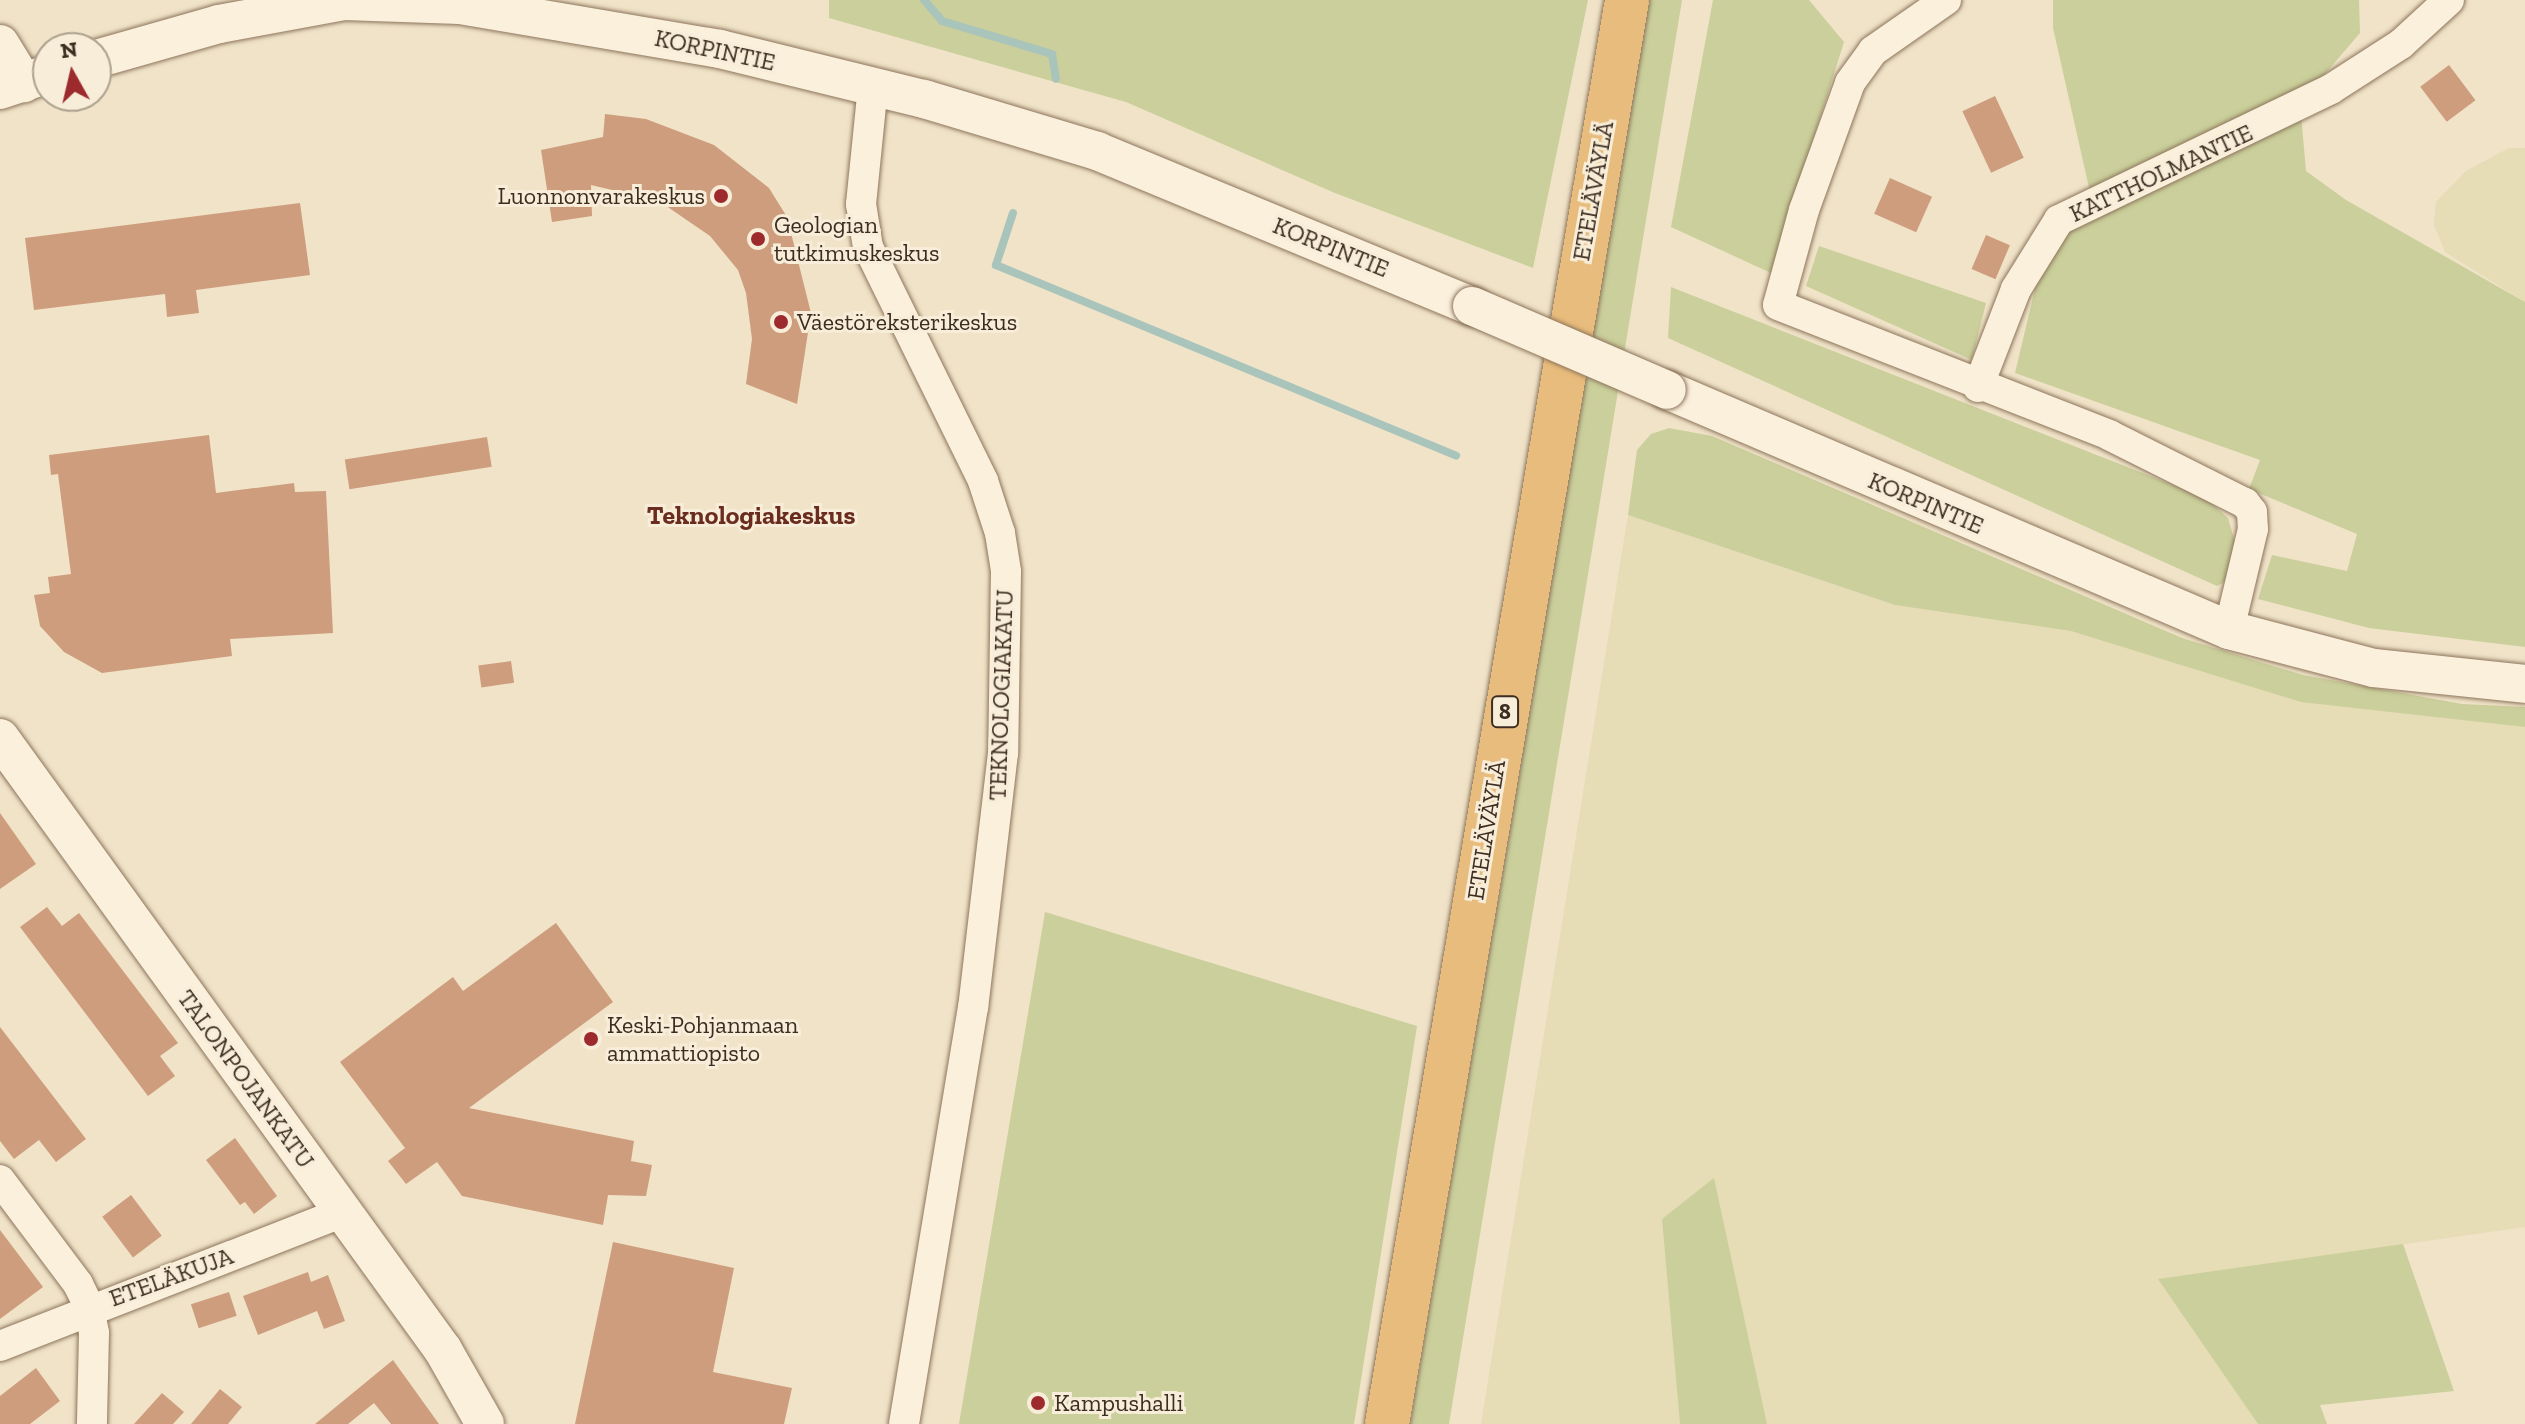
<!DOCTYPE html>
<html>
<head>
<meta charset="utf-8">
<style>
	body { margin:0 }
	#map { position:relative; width:2525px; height:1424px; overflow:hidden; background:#f0e3c8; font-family:"Zilla Slab",serif }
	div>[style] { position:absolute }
	.farmland>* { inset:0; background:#e6dcb5 }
	.green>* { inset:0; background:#cacf9b }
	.stream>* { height:8px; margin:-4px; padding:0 4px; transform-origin:4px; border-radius:4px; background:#a9c4bb }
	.building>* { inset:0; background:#ce9d7d; transform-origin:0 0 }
	.roads { filter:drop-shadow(0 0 2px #8d755c) drop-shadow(0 0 2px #8d755c) }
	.minor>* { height:30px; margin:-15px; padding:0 15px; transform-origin:15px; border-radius:15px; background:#faf0dc }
	.tertiary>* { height:38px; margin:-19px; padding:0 19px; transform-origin:19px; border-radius:19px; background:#faf0dc }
	.trunk>* { height:44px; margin:-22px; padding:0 22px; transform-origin:22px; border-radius:22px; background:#e8bc7c }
	.bridges { filter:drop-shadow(0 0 2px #8d755c) drop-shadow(0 0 2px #8d755c) }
	.tertiary-bridge>* { height:38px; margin:-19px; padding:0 19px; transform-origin:19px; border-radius:19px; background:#faf0dc }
	.dots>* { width:22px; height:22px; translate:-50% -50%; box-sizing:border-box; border:4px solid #f7edd8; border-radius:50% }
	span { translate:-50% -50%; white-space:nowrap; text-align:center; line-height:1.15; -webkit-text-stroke:6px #f7edd8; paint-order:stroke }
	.shield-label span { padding:2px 6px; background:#f7edd8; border:2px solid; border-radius:6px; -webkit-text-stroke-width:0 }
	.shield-label { font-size:22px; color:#3d2d20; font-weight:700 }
	.street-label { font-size:24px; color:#3d2d20 }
	.poi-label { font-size:24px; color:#3d2d20 }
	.right { translate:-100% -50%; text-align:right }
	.left { translate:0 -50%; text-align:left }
	.neighbourhood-label { font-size:26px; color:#6a2c1e; font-weight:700 }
	.north { position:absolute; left:32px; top:32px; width:80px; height:80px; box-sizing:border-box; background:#f7edd8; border:2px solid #ada08e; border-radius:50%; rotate:352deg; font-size:22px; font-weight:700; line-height:32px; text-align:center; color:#3d2d20 }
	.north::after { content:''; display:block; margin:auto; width:28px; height:36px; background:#9d2b2e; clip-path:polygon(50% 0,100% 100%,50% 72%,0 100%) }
</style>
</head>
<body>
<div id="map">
	<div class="farmland">
		<div style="clip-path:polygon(2509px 148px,2525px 148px,2525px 302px,2445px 252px,2434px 225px,2436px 202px,2466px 171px)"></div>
		<div style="clip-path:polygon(1628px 515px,1895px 605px,2071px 631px,2301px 701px,2525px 727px,2525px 1227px,2159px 1279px,2258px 1424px,1767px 1424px,1714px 1179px,1662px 1219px,1680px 1424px,1481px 1424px)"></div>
	</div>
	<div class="green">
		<div style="clip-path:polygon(829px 0,1588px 0,1533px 268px,1335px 193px,1126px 102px,829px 18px)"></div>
		<div style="clip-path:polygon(1649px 0,1682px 0,1449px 1424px,1410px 1424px)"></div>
		<div style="clip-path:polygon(1713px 0,1809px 0,1844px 42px,1771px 273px,1671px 227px)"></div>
		<div style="clip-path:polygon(2053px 0,2359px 0,2360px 33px,2300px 103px,2306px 171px,2346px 200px,2525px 302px,2525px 647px,2369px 628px,2258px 599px,2272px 555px,2347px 571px,2357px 534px,2249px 489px,2260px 460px,2015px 373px,2043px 255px,2090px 192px,2053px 28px)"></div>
		<div style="clip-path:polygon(1819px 246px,1986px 303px,1972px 360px,1806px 286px)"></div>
		<div style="clip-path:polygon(1671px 287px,2206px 498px,2228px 518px,2238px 552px,2232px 578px,2217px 586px,1668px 338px)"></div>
		<div style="clip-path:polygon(1669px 428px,1712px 436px,2182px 638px,2303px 675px,2462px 704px,2525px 707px,2525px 727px,2301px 702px,2071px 631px,1895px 605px,1628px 515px,1637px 450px,1651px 434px)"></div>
		<div style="clip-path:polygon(1045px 912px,1417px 1026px,1354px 1424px,959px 1424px)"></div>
		<div style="clip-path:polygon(1714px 1178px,1767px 1424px,1680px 1424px,1662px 1219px)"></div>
		<div style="clip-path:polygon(2403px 1244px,2454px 1391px,2320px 1405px,2327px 1424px,2258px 1424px,2158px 1279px)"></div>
	</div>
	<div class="stream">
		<div style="left:924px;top:0;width:28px;rotate:49deg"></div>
		<div style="left:942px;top:21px;width:115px;rotate:16.7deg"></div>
		<div style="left:1052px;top:54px;width:25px;rotate:81deg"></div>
		<div style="left:1013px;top:213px;width:55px;rotate:108.1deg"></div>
		<div style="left:996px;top:265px;width:498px;rotate:22.5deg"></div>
	</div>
	<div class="building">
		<div style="left:2449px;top:65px;width:44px;height:36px;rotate:53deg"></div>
		<div style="left:1995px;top:96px;width:68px;height:36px;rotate:65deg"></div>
		<div style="clip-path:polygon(605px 114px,646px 119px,714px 145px,769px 188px,787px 217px,811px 313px,797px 404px,746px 384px,752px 339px,746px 293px,738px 270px,710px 236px,659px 201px,591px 185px,592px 216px,552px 222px,541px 150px,603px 137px)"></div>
		<div style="left:1890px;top:178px;width:46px;height:39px;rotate:24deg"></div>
		<div style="clip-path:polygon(300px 203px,310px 275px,196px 290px,199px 313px,167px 317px,165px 294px,34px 310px,25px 238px)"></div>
		<div style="left:1986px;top:235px;width:26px;height:37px;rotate:23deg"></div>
		<div style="clip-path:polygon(209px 435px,216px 493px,294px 483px,295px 492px,326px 491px,333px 633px,230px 639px,232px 656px,102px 673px,64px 652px,40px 626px,34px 595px,50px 593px,48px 577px,71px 574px,58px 474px,51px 475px,49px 455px)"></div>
		<div style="left:487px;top:437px;width:30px;height:144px;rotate:81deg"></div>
		<div style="left:511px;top:661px;width:22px;height:33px;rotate:82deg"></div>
		<div style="clip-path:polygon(0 813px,36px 864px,0 889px)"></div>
		<div style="clip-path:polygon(47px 907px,62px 926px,79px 913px,178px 1043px,160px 1056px,175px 1076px,148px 1096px,20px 927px)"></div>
		<div style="clip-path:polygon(556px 923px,613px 1002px,469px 1108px,634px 1141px,631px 1161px,652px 1165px,646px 1196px,608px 1195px,603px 1225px,462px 1196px,437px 1162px,406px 1184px,388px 1161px,405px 1148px,340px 1062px,453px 977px,463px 991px)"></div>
		<div style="clip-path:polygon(0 1027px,86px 1139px,56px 1162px,39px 1140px,14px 1159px,0 1141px)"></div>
		<div style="clip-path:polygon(235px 1138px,277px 1196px,254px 1214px,245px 1202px,240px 1205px,206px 1160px)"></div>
		<div style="left:131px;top:1195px;width:51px;height:36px;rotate:53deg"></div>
		<div style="clip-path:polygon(0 1230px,43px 1287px,0 1319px)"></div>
		<div style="clip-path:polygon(613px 1242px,734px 1268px,713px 1372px,792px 1388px,784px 1424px,575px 1424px)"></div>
		<div style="clip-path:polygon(308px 1272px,311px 1282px,328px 1275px,345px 1321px,324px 1329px,317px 1311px,258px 1335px,243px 1296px)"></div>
		<div style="left:229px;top:1292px;width:25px;height:40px;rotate:72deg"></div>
		<div style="clip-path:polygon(393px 1360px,439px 1424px,391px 1424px,374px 1403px,348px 1424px,315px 1424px)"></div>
		<div style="clip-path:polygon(36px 1368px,60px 1401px,30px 1424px,0 1424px,0 1396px)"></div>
		<div style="clip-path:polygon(220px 1389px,242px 1407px,228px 1424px,191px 1424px)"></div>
		<div style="clip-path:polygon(162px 1393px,184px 1412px,173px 1424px,134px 1424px)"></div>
	</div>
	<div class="roads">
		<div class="minor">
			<div style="left:1946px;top:0;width:89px;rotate:145.1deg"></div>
			<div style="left:1873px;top:51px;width:39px;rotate:126deg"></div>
			<div style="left:1850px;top:83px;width:135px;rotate:109.9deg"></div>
			<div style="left:1804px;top:210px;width:98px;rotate:105.3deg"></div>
			<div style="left:1778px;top:305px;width:356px;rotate:21.4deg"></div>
			<div style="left:2109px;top:435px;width:152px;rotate:26.6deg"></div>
			<div style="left:2245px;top:503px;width:11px;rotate:52deg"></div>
			<div style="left:2252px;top:512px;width:17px;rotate:87deg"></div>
			<div style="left:2253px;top:529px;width:104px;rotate:103.4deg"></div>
			<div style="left:873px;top:86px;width:119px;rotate:95.8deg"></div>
			<div style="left:861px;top:204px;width:44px;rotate:80.8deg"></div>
			<div style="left:868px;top:247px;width:261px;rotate:63.8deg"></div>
			<div style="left:983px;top:481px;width:55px;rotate:71.9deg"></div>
			<div style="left:1000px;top:533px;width:39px;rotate:81deg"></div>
			<div style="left:1006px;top:572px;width:181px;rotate:90.9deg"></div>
			<div style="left:1003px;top:753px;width:256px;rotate:96.7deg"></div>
			<div style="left:973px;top:1007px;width:423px;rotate:99.4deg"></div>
			<div style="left:1978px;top:387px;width:105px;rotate:-68.8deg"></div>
			<div style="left:2016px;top:289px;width:81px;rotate:-58.1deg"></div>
			<div style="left:2059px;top:220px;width:302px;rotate:-25.7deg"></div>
			<div style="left:2331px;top:89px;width:83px;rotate:-32.7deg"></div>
			<div style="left:2401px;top:44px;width:65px;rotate:-42.5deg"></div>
			<div style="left:0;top:1180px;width:130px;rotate:53.1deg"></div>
			<div style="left:78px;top:1284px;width:25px;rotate:64deg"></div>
			<div style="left:89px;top:1307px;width:26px;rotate:79deg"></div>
			<div style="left:94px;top:1333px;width:91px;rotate:91.3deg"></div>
			<div style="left:0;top:1346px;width:368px;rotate:-21.3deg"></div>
		</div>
		<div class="tertiary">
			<div style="left:0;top:44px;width:46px;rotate:58.4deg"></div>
			<div style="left:96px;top:59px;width:128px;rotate:-15.9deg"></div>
			<div style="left:219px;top:24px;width:127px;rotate:-10.4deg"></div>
			<div style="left:344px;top:1px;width:116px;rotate:2deg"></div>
			<div style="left:460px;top:5px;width:264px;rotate:9.6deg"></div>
			<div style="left:720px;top:49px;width:210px;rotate:13.8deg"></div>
			<div style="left:924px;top:99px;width:181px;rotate:16.7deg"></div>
			<div style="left:1097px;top:151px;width:406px;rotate:22.5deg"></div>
			<div style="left:0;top:90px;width:51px;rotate:-18.4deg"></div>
			<div style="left:1667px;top:390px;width:611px;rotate:23.12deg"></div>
			<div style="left:2229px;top:630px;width:150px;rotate:14.7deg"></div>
			<div style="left:2374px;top:668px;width:152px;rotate:6deg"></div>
			<div style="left:0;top:738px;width:756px;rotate:54.1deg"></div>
			<div style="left:443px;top:1350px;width:85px;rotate:60.4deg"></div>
		</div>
		<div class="trunk">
			<div style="left:1387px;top:1424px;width:1444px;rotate:-80.43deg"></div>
		</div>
	</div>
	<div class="bridges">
		<div class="tertiary-bridge">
			<div style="left:1472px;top:306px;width:212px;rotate:23.3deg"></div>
		</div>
	</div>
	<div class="dots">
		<div style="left:721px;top:196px;background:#9d2b2e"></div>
		<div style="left:758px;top:239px;background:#9d2b2e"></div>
		<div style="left:781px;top:322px;background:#9d2b2e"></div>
		<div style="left:591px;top:1039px;background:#9d2b2e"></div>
		<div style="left:1038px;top:1403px;background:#9d2b2e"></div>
	</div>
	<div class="shield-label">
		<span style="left:1505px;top:712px">8</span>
	</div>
	<div class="street-label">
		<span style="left:715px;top:50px;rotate:12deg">KORPINTIE</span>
		<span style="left:2161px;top:173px;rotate:-25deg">KATTHOLMANTIE</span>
		<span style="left:1593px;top:191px;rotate:-80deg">ETELÄVÄYLÄ</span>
		<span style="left:1331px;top:247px;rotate:22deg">KORPINTIE</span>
		<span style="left:1926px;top:503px;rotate:23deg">KORPINTIE</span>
		<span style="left:1001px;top:695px;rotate:-88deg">TEKNOLOGIAKATU</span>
		<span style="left:1486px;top:830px;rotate:-81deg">ETELÄVÄYLÄ</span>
		<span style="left:246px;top:1079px;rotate:54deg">TALONPOJANKATU</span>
		<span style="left:171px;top:1277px;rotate:-20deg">ETELÄKUJA</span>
	</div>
	<div class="poi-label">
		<span class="right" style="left:705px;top:196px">Luonnonvarakeskus</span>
		<span class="left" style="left:774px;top:239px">Geologian<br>tutkimuskeskus</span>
		<span class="left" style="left:797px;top:322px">Väestöreksterikeskus</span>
		<span class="left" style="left:607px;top:1039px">Keski-Pohjanmaan<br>ammattiopisto</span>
		<span class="left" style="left:1054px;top:1403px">Kampushalli</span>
	</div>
	<div class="neighbourhood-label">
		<span style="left:751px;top:516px">Teknologiakeskus</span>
	</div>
	<div class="north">N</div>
</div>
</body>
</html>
